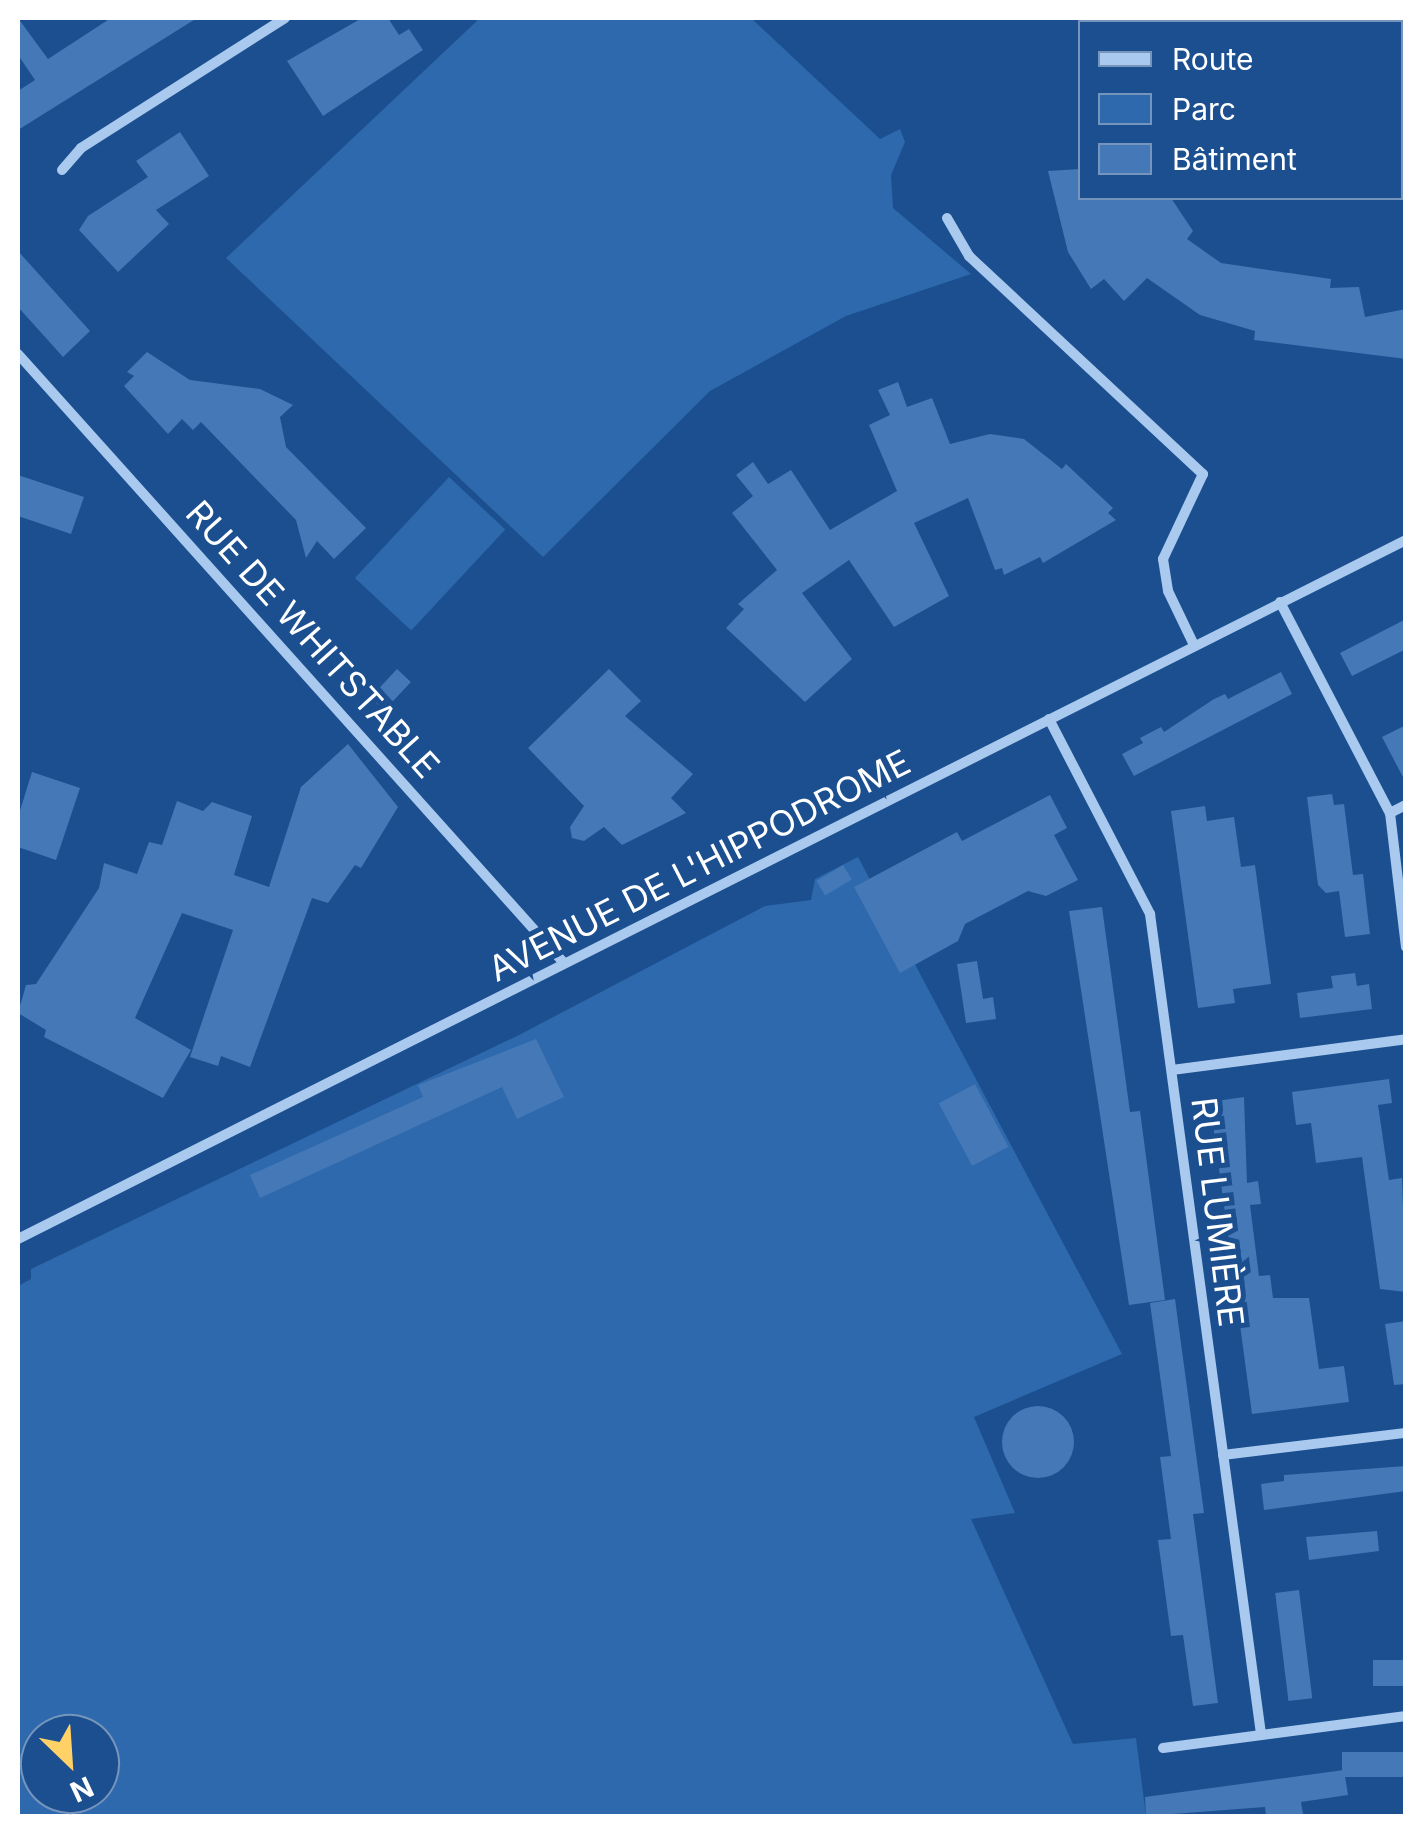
<!DOCTYPE html>
<html>
<head>
<meta charset="utf-8">
<style>
	body { margin:0 }
	#map { position:relative; width:1423px; height:1834px; overflow:hidden; background:#1b4f8f; font-family:Inter,sans-serif }
	div>[style] { position:absolute }
	.green>* { inset:0; background:#2e69ad; transform-origin:0 0 }
	.building>* { inset:0; background:#4478b7; transform-origin:0 0 }
	.round { border-radius:50% }
	.minor>* { height:10px; margin:-5px; padding:0 5px; transform-origin:5px; border-radius:5px; background:#a9c9ee }
	span { translate:-50% -50%; white-space:nowrap; text-align:center; line-height:1.15; -webkit-text-stroke:10px #1b4f8f; paint-order:stroke }
	.street-label { font-size:35px; color:#fff }
	.frame { position:absolute; inset:0; border:20px solid #fff; pointer-events:none }
	.legend { position:absolute; left:1078px; top:20px; width:325px; height:180px; box-sizing:border-box; background:#1b4f8f; border:2px solid #7695bc; margin:0; padding:12px 18px; list-style:none; font-size:30px; color:#fff }
	.legend li { display:flex; align-items:center; gap:20px; height:50px }
	.legend b { width:50px; border:2px solid #7695bc }
	.north { position:absolute; left:20px; top:1714px; width:100px; height:100px; box-sizing:border-box; background:#1b4f8f; border:2px solid #7695bc; border-radius:50%; rotate:155deg; font-size:28px; font-weight:700; line-height:40px; text-align:center; color:#fff }
	.north::after { content:''; display:block; margin:auto; width:35px; height:45px; background:#ffd166; clip-path:polygon(50% 0,100% 100%,50% 72%,0 100%) }
</style>
</head>
<body>
<div id="map">
	<div class="green">
		<div style="clip-path:polygon(480px 18px,751px 18px,880px 139px,900px 129px,905px 142px,891px 175px,893px 208px,971px 274px,846px 316px,710px 391px,543px 557px,226px 258px)"></div>
		<div style="left:449px;top:477px;width:77px;height:138px;rotate:43deg"></div>
		<div style="clip-path:polygon(evenodd,858px 857px,1122px 1354px,974px 1417px,1015px 1513px,971px 1519px,1073px 1744px,1136px 1738px,1146px 1816px,18px 1816px,18px 1286px,31px 1279px,31px 1269px,519px 1035px,765px 906px,811px 900px,815px 879px,858px 857px,40px 1734px,100px 1734px,100px 1794px,40px 1794px,40px 1734px)"></div>
	</div>
	<div class="building">
		<div style="clip-path:polygon(18px 18px,48px 59px,111px 18px,197px 18px,18px 130px,18px 91px,35px 80px,18px 55px)"></div>
		<div style="clip-path:polygon(362px 18px,388px 18px,399px 35px,409px 29px,423px 50px,323px 116px,287px 61px)"></div>
		<div style="clip-path:polygon(180px 132px,209px 176px,156px 210px,169px 224px,118px 272px,79px 230px,88px 216px,148px 177px,136px 161px)"></div>
		<div style="clip-path:polygon(1080px 169px,1080px 198px,1171px 198px,1193px 231px,1187px 239px,1221px 263px,1331px 279px,1330px 288px,1359px 287px,1365px 317px,1406px 309px,1406px 359px,1254px 340px,1255px 331px,1200px 315px,1147px 278px,1124px 301px,1104px 279px,1091px 289px,1068px 252px,1048px 171px)"></div>
		<div style="clip-path:polygon(18px 251px,90px 331px,63px 357px,18px 307px)"></div>
		<div style="clip-path:polygon(147px 352px,190px 380px,260px 389px,293px 405px,280px 417px,286px 447px,366px 528px,334px 559px,317px 541px,306px 558px,296px 520px,201px 422px,193px 430px,182px 419px,168px 434px,124px 386px,134px 376px,127px 372px)"></div>
		<div style="clip-path:polygon(898px 382px,907px 407px,932px 398px,950px 444px,990px 434px,1024px 439px,1062px 469px,1066px 464px,1113px 508px,1108px 513px,1116px 520px,1043px 563px,1040px 557px,1004px 575px,1002px 568px,995px 570px,968px 498px,914px 523px,949px 596px,894px 627px,849px 560px,802px 593px,852px 659px,805px 702px,726px 628px,744px 609px,738px 604px,777px 570px,732px 513px,753px 496px,736px 475px,753px 462px,768px 484px,791px 470px,830px 530px,897px 491px,869px 425px,890px 415px,878px 390px)"></div>
		<div style="clip-path:polygon(18px 475px,84px 497px,71px 534px,18px 516px)"></div>
		<div style="clip-path:polygon(1406px 619px,1406px 649px,1352px 676px,1340px 653px)"></div>
		<div style="left:397px;top:669px;width:19px;height:39px;rotate:43deg"></div>
		<div style="clip-path:polygon(609px 669px,641px 701px,625px 716px,693px 774px,671px 798px,686px 813px,622px 845px,604px 827px,584px 841px,572px 838px,570px 827px,584px 806px,528px 748px)"></div>
		<div style="clip-path:polygon(1281px 672px,1292px 694px,1134px 776px,1122px 754px,1143px 743px,1140px 738px,1161px 727px,1164px 732px,1214px 699px,1225px 694px,1228px 699px)"></div>
		<div style="clip-path:polygon(1406px 725px,1406px 783px,1382px 737px)"></div>
		<div style="clip-path:polygon(348px 744px,398px 807px,361px 868px,355px 865px,328px 903px,312px 898px,250px 1067px,221px 1056px,218px 1066px,190px 1057px,233px 930px,182px 913px,135px 1018px,191px 1050px,163px 1098px,44px 1037px,46px 1030px,18px 1013px,26px 985px,36px 984px,99px 888px,104px 863px,137px 874px,149px 842px,162px 845px,177px 801px,203px 811px,212px 802px,252px 816px,234px 875px,269px 887px,301px 787px)"></div>
		<div style="clip-path:polygon(32px 772px,80px 788px,56px 860px,18px 847px,18px 817px)"></div>
		<div style="clip-path:polygon(1332px 794px,1334px 805px,1344px 804px,1353px 875px,1363px 874px,1370px 934px,1345px 937px,1339px 891px,1326px 893px,1318px 885px,1307px 797px)"></div>
		<div style="clip-path:polygon(1050px 795px,1067px 828px,1054px 835px,1078px 880px,1046px 896px,1028px 891px,984px 914px,965px 924px,958px 941px,900px 973px,854px 887px,957px 832px,962px 841px)"></div>
		<div style="clip-path:polygon(1205px 806px,1207px 821px,1234px 817px,1241px 867px,1255px 865px,1271px 984px,1233px 989px,1235px 1003px,1198px 1008px,1171px 811px)"></div>
		<div style="left:843px;top:865px;width:17px;height:31px;rotate:59deg"></div>
		<div style="clip-path:polygon(1102px 907px,1130px 1112px,1140px 1111px,1165px 1300px,1129px 1305px,1069px 911px)"></div>
		<div style="clip-path:polygon(977px 961px,983px 999px,993px 997px,996px 1019px,966px 1023px,957px 964px)"></div>
		<div style="clip-path:polygon(1355px 973px,1357px 986px,1369px 984px,1372px 1009px,1300px 1018px,1297px 993px,1333px 988px,1331px 976px)"></div>
		<div style="clip-path:polygon(536px 1039px,564px 1097px,517px 1119px,502px 1087px,260px 1198px,250px 1175px,423px 1097px,418px 1085px)"></div>
		<div style="clip-path:polygon(1389px 1079px,1392px 1103px,1378px 1105px,1389px 1180px,1402px 1178px,1406px 1292px,1380px 1289px,1362px 1157px,1316px 1163px,1311px 1123px,1296px 1125px,1292px 1092px)"></div>
		<div style="left:975px;top:1084px;width:71px;height:41px;rotate:62deg"></div>
		<div style="clip-path:polygon(1244px 1097px,1247px 1183px,1258px 1181px,1261px 1204px,1250px 1205px,1259px 1276px,1270px 1275px,1273px 1298px,1309px 1298px,1319px 1369px,1344px 1366px,1349px 1402px,1252px 1414px,1210px 1102px)"></div>
		<div style="clip-path:polygon(1175px 1299px,1204px 1513px,1193px 1514px,1218px 1703px,1193px 1706px,1183px 1635px,1171px 1636px,1158px 1540px,1171px 1539px,1160px 1457px,1171px 1456px,1150px 1303px)"></div>
		<div style="clip-path:polygon(1406px 1321px,1406px 1384px,1394px 1385px,1385px 1324px)"></div>
		<div class="round" style="left:1002px;top:1406px;width:72px;height:72px"></div>
		<div style="clip-path:polygon(1406px 1466px,1406px 1491px,1264px 1510px,1261px 1484px,1284px 1481px,1284px 1475px)"></div>
		<div style="clip-path:polygon(1377px 1531px,1379px 1551px,1309px 1560px,1306px 1537px)"></div>
		<div style="left:1299px;top:1590px;width:109px;height:24px;rotate:83deg"></div>
		<div style="left:1406px;top:1660px;width:26px;height:33px;rotate:90deg"></div>
		<div style="left:1406px;top:1752px;width:25px;height:64px;rotate:90deg"></div>
		<div style="clip-path:polygon(1344px 1770px,1348px 1795px,1301px 1802px,1303px 1814px,1266px 1816px,1265px 1807px,1146px 1816px,1145px 1797px)"></div>
	</div>
	<div class="minor">
		<div style="left:62px;top:170px;width:29px;rotate:-49deg"></div>
		<div style="left:81px;top:148px;width:242px;rotate:-32.5deg"></div>
		<div style="left:947px;top:218px;width:44px;rotate:59.9deg"></div>
		<div style="left:969px;top:256px;width:320px;rotate:43deg"></div>
		<div style="left:1203px;top:474px;width:94px;rotate:115.2deg"></div>
		<div style="left:1163px;top:559px;width:32px;rotate:81deg"></div>
		<div style="left:1168px;top:591px;width:60px;rotate:64.3deg"></div>
		<div style="left:18px;top:354px;width:818px;rotate:48.12deg"></div>
		<div style="left:1280px;top:602px;width:238px;rotate:62.5deg"></div>
		<div style="left:1390px;top:813px;width:135px;rotate:83.2deg"></div>
		<div style="left:1049px;top:719px;width:220px;rotate:62.6deg"></div>
		<div style="left:1150px;top:914px;width:827px;rotate:82.29deg"></div>
		<div style="left:1390px;top:813px;width:18px;rotate:-27deg"></div>
		<div style="left:1172px;top:1070px;width:236px;rotate:-7.5deg"></div>
		<div style="left:18px;top:1239px;width:1554px;rotate:-26.73deg"></div>
		<div style="left:1223px;top:1455px;width:184px;rotate:-6.9deg"></div>
		<div style="left:1163px;top:1748px;width:245px;rotate:-7.5deg"></div>
	</div>
	<div class="street-label">
		<span style="left:313px;top:639px;rotate:48deg">RUE DE WHITSTABLE</span>
		<span style="left:699px;top:865px;rotate:-27deg">AVENUE DE L'HIPPODROME</span>
		<span style="left:1218px;top:1212px;rotate:83deg">RUE LUMIÈRE</span>
	</div>
	<div class="frame"></div>
	<ul class="legend">
	<li><b style="height:12px;background:#a9c9ee"></b>Route</li>
	<li><b style="height:28px;background:#2e69ad"></b>Parc</li>
	<li><b style="height:28px;background:#4478b7"></b>Bâtiment</li>
	</ul>
	<div class="north">N</div>
</div>
</body>
</html>
